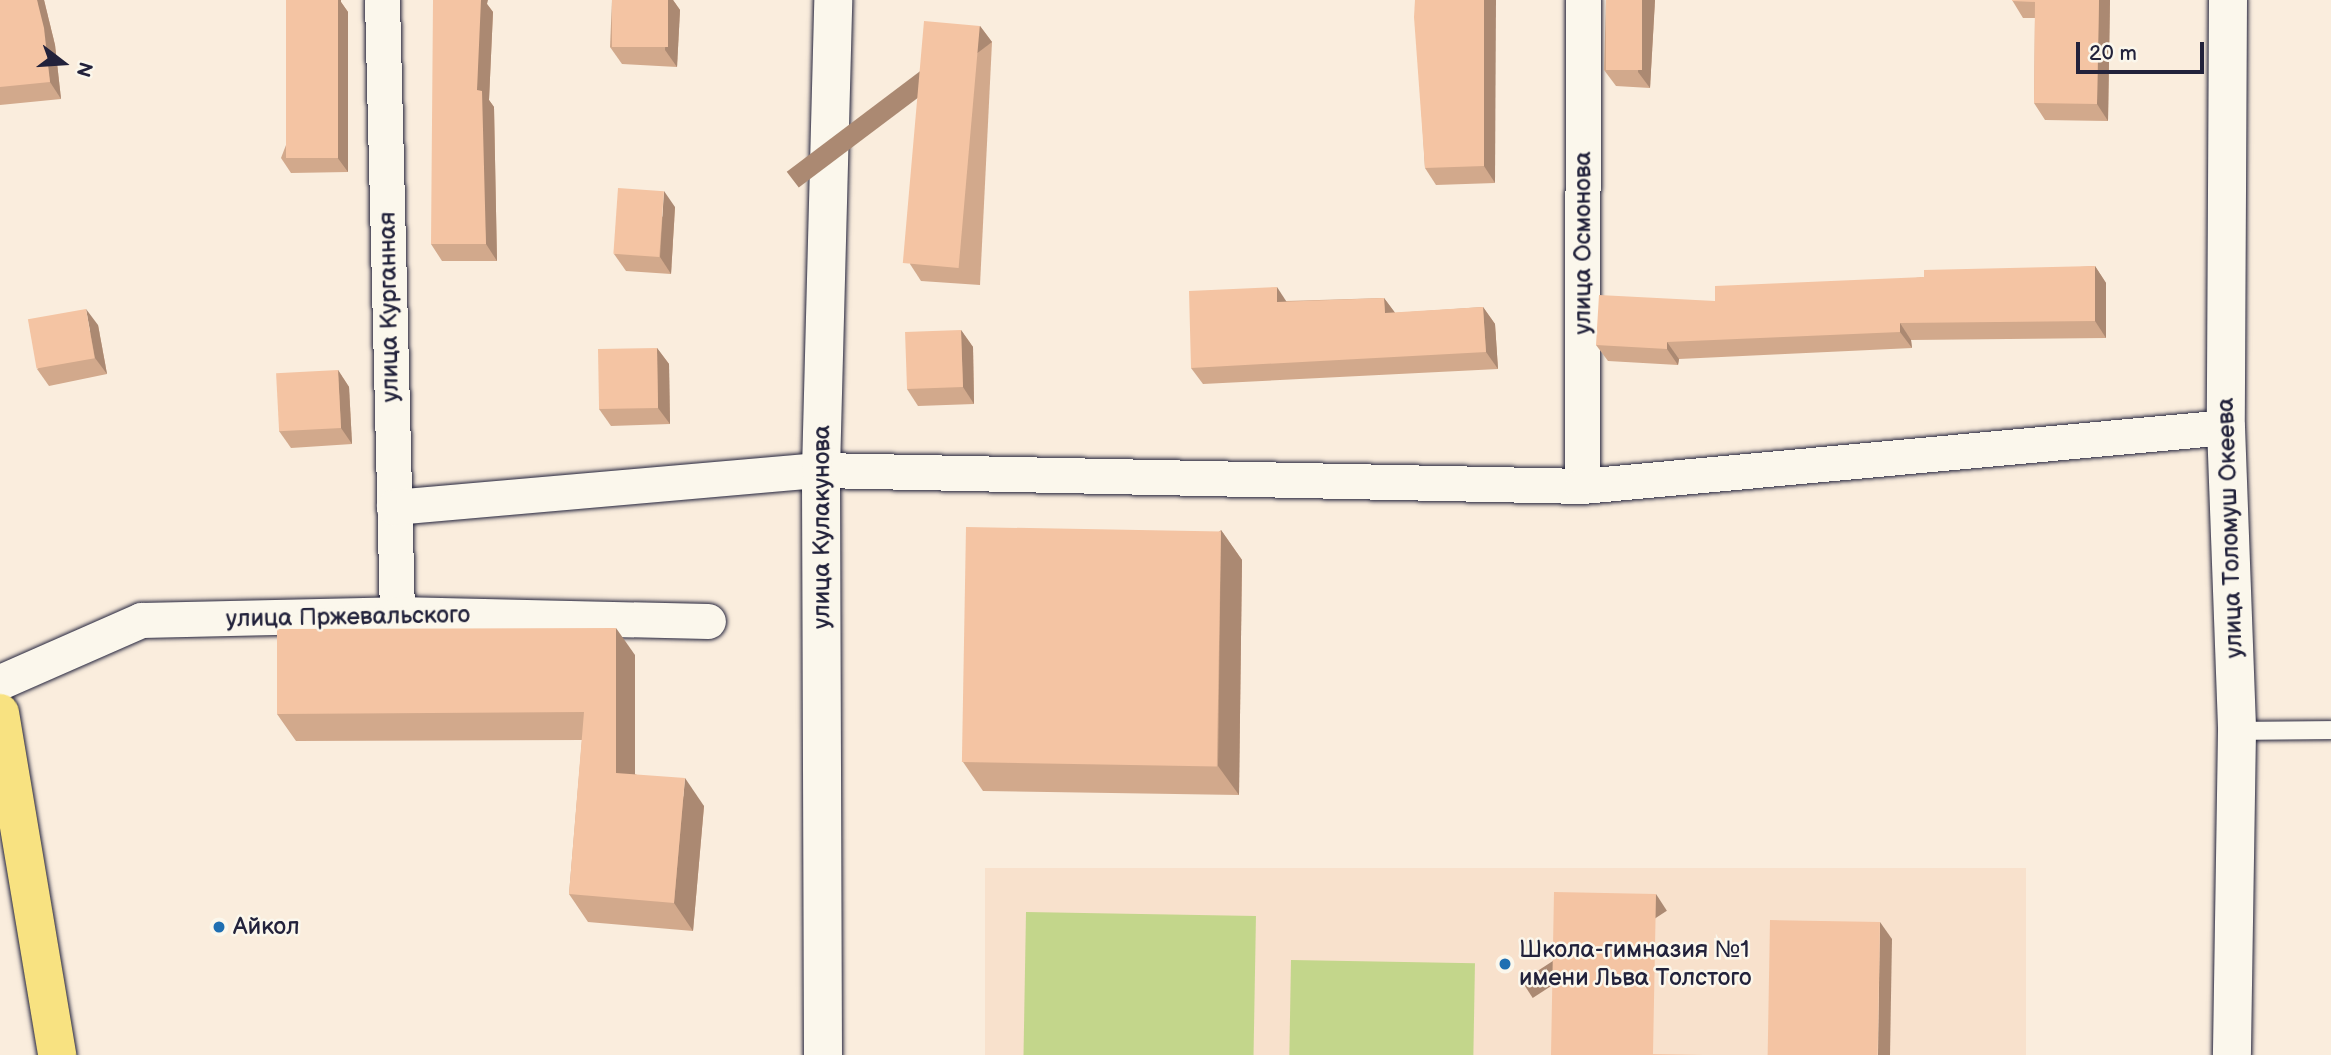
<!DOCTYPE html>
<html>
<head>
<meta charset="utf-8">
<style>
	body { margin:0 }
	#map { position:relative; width:2331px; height:1055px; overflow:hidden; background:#faeddd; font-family:"Balsamiq Sans",sans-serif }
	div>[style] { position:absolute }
	.built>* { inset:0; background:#f8e1cc; transform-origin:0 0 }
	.green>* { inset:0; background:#c3d68b; transform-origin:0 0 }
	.roads { filter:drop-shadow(0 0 2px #22223b) drop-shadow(0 0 2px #22223b) }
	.lane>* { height:18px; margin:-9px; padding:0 9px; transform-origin:9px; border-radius:9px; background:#fbf7ec }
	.street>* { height:35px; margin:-17.5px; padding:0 17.5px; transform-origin:17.5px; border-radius:17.5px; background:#fbf7ec }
	.secondary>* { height:38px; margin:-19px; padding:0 19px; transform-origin:19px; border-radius:19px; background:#fbf7ec }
	.highway>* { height:38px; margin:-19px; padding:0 19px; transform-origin:19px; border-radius:19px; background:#f8e281 }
	.wall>* { inset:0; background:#d2a98c }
	.shaded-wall>* { inset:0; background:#ab8972; transform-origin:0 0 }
	.building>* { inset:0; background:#f4c4a3; transform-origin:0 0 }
	.dots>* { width:19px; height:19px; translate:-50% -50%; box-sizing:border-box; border:4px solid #fbf7ec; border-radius:50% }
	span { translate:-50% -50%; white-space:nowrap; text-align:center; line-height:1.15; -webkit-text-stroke:5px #fbf7ec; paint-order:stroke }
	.street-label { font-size:24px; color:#22223b }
	.poi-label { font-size:24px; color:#22223b }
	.left { translate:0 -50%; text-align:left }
	.north { position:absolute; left:28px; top:28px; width:70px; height:70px; -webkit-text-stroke:5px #fbf7ec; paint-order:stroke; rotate:107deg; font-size:19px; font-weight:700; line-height:28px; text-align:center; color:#22223b }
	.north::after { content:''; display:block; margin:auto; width:24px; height:32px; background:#22223b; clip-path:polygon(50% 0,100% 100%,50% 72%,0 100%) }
	.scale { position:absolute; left:2076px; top:42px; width:128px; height:32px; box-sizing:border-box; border:4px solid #22223b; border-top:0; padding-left:9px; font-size:21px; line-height:24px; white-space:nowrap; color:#22223b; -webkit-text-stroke:5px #fbf7ec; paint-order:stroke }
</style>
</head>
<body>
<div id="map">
	<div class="built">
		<div style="left:985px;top:868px;width:1041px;height:187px"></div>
	</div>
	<div class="green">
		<div style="left:1026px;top:912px;width:230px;height:143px;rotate:1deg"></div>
		<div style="left:1291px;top:960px;width:184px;height:95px;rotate:1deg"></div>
	</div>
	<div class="roads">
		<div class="lane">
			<div style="left:2237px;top:731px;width:94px;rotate:-0.6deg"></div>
		</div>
		<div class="street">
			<div style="left:382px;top:0;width:614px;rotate:88.6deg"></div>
			<div style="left:1582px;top:486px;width:486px;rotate:-89.9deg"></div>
			<div style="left:394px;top:507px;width:429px;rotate:-5deg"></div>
			<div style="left:821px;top:470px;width:761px;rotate:1.2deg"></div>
			<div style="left:1582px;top:486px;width:647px;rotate:-5.23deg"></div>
			<div style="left:0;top:682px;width:154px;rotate:-23.7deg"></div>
			<div style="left:141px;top:620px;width:256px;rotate:-1.3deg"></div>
			<div style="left:397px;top:614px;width:311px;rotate:1.3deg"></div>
		</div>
		<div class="secondary">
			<div style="left:2228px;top:0;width:427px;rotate:90.3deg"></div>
			<div style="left:2226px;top:427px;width:304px;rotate:87.9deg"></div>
			<div style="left:2237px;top:731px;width:324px;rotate:90.9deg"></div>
			<div style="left:823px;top:1055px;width:585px;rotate:-90.2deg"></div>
			<div style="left:821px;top:470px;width:470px;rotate:-88.5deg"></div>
		</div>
		<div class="highway">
			<div style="left:0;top:713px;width:347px;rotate:80.5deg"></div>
		</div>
	</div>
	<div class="wall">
		<div style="clip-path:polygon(0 0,44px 0,55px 45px,61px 99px,0 105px)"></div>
		<div style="clip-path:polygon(612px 0,673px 0,680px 10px,677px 67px,622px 64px,610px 47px)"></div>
		<div style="clip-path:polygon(1415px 0,1495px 183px,1436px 185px,1425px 168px)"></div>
		<div style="clip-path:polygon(1606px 0,1655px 0,1650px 88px,1616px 86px,1604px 70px)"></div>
		<div style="clip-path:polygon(2012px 0,2110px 0,2108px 121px,2045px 120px,2034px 103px,2035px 18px,2023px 18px)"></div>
		<div style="clip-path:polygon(341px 2px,348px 12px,348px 172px,291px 173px,281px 158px)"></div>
		<div style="clip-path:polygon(487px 4px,493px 12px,489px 100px,494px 107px,497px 261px,442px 261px,431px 244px)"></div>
		<div style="clip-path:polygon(980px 26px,992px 42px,980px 285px,921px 281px,910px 264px)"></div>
		<div style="clip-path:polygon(675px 207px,671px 274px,626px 271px,614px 254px)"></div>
		<div style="clip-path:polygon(2095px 266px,2106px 283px,2106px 338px,1911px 340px,1912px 348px,1679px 359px,1678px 365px,1608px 361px,1596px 345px,1715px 301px,1924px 277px)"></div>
		<div style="clip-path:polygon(1384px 298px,1395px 313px,1483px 307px,1495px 324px,1498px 369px,1203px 384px,1191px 368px,1286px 301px)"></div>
		<div style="clip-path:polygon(98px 325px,107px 374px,49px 386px,37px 369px)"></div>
		<div style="clip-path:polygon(961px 330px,973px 347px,974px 404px,918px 406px,907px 389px)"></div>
		<div style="clip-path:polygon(657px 348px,669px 364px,670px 424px,611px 426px,599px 409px)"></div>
		<div style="clip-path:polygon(338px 370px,349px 387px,352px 444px,291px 448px,279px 431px)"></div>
		<div style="clip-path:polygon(1221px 530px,1242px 560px,1239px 795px,983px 791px,963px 762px)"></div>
		<div style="clip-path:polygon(635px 655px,635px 774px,704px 806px,693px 931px,588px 922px,569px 894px,582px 740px,296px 741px,277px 714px)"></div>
	</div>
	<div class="shaded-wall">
		<div style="clip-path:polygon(37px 0,44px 0,55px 45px,61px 99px,50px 82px)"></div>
		<div style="clip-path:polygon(331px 0,341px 0,341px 2px,348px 12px,348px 172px,337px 157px)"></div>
		<div style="clip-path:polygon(478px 0,488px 0,487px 4px,493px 12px,489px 100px,494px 107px,497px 261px,486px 244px,477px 90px)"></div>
		<div style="clip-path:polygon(668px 0,673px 0,680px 10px,677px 67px,665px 50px)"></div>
		<div style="clip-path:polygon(1484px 0,1496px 0,1495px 183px,1484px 166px)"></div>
		<div style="clip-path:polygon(1642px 0,1655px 0,1650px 88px,1638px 72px)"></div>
		<div style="clip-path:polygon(2099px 0,2110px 0,2108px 121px,2097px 104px)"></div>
		<div style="left:980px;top:26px;width:20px;height:242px;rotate:53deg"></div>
		<div style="clip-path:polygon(664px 191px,675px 207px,671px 274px,660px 257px)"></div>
		<div style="clip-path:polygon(2095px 266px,2106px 283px,2106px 338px,2095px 321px)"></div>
		<div style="clip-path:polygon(1277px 287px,1288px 304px,1277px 302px)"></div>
		<div style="clip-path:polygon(1384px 298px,1396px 314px,1385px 313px)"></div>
		<div style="clip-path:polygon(1483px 307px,1495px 324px,1498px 369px,1486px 352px)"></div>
		<div style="clip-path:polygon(86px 309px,98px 325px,107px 374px,95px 358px)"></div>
		<div style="clip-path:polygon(1900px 323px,1911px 340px,1912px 348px,1900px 332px)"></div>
		<div style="clip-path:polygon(961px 330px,973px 347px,974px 404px,963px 387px)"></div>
		<div style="clip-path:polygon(1667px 342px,1679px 359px,1678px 365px,1667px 349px)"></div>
		<div style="clip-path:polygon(657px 348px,669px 364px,670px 424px,658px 408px)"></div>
		<div style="clip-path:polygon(338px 370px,349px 387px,352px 444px,341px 428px)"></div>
		<div style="clip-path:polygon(1221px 530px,1242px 560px,1239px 795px,1218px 766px)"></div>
		<div style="clip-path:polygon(616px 628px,635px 655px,635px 800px,616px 773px)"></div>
		<div style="clip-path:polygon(685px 778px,704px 806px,693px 931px,674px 903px)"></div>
		<div style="left:1656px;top:894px;width:20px;height:160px;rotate:57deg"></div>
		<div style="clip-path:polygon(1880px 922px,1892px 939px,1890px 1055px,1878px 1055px)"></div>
	</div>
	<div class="building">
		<div style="clip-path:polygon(0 0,37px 0,44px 28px,50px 82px,0 87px)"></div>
		<div style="left:286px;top:0;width:52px;height:158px"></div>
		<div style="clip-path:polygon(433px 0,481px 0,477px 90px,482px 91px,486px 244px,431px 244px)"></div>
		<div style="left:612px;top:0;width:56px;height:47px"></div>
		<div style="clip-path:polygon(1415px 0,1484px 0,1484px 166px,1425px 168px,1414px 17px)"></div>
		<div style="left:1606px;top:0;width:36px;height:70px"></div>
		<div style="clip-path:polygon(2012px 0,2099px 0,2097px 104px,2034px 103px,2035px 2px,2012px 1px)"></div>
		<div style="left:924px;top:21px;width:56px;height:243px;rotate:5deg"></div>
		<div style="left:618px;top:188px;width:46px;height:66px;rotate:4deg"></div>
		<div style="clip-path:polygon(2095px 266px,2095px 321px,1900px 323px,1900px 332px,1667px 342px,1667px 349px,1596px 345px,1599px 295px,1715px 301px,1715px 286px,1924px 277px,1924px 270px)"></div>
		<div style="clip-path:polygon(1277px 287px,1277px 302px,1384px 298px,1385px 313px,1483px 307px,1486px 352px,1191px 368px,1189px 291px)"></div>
		<div style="left:86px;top:309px;width:50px;height:59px;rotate:80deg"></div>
		<div style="left:961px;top:330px;width:57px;height:56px;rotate:88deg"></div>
		<div style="left:657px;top:348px;width:60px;height:59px;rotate:89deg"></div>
		<div style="left:338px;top:370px;width:58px;height:62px;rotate:87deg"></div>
		<div style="left:966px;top:527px;width:255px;height:235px;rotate:1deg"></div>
		<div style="clip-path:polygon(616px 628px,616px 773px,685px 778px,674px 903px,569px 894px,584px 712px,277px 714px,277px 629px)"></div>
		<div style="clip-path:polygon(1554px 892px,1656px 894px,1653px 1054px,1704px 1055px,1551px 1055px)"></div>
		<div style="left:1770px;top:920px;width:110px;height:135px;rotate:1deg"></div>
	</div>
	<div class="dots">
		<div style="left:219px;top:927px;background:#1f6fb2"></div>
		<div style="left:1505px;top:964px;background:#1f6fb2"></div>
	</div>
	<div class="street-label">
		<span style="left:1583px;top:243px;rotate:-90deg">улица Осмонова</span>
		<span style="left:389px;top:307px;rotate:-91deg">улица Курганная</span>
		<span style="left:822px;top:527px;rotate:-90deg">улица Кулакунова</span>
		<span style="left:2230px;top:528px;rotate:-92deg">улица Толомуш Океева</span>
		<span style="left:348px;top:617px;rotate:-1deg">улица Пржевальского</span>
	</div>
	<div class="poi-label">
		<span class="left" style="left:233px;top:927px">Айкол</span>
		<span class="left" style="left:1519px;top:964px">Школа-гимназия №1<br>имени Льва Толстого</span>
	</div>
	<div class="north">N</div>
	<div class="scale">20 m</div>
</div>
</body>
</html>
